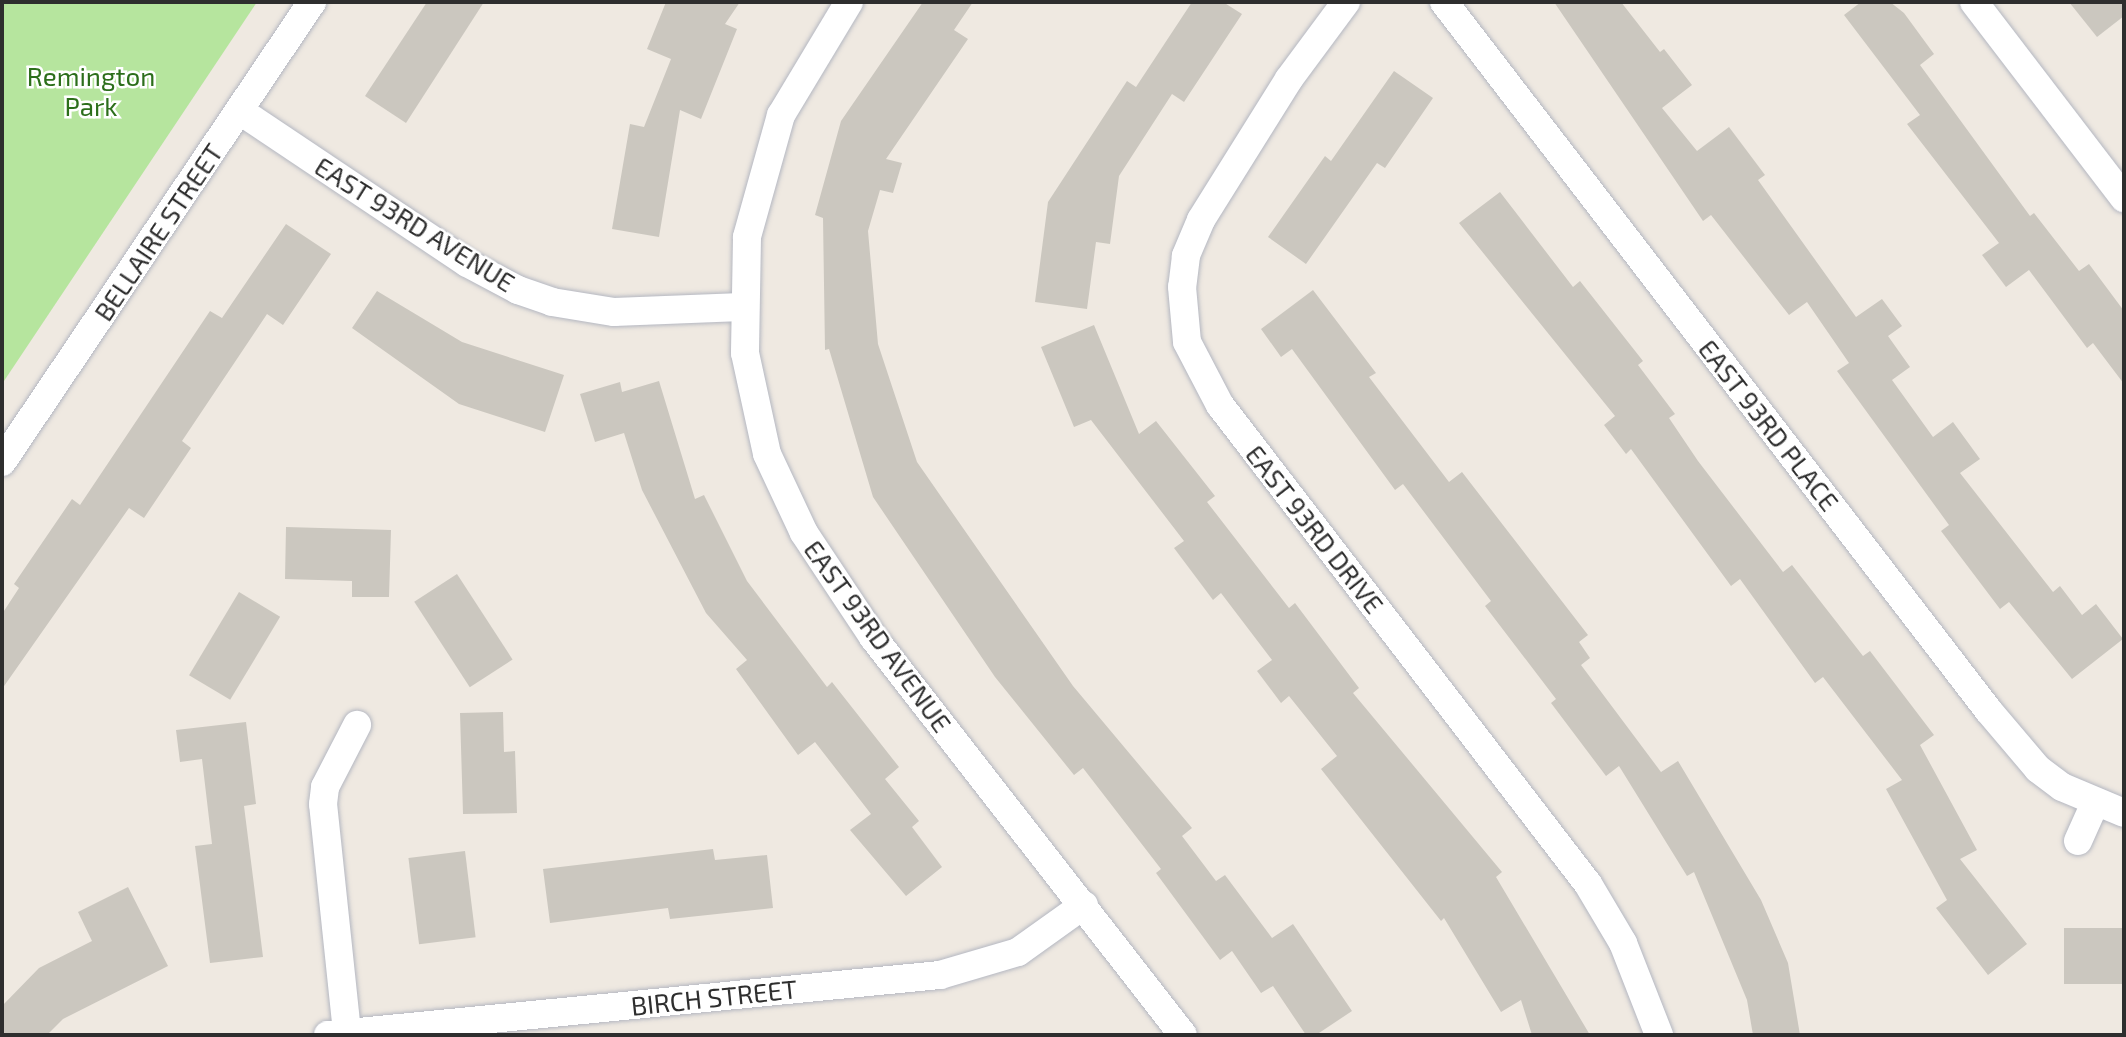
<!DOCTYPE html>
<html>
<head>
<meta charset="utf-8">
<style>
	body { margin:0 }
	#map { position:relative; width:2126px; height:1037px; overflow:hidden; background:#efe9e1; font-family:"Exo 2",sans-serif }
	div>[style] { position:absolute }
	.green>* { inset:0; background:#b6e59e }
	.building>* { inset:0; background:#cbc7bf; transform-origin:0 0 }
	.roads { filter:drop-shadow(0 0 2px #b4b7c1) drop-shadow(0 0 2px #b4b7c1) }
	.street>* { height:28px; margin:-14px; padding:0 14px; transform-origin:14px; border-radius:14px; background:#fff }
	span { translate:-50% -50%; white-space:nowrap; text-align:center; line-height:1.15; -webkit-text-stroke:5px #fff; paint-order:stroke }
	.park-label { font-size:26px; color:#2c6e1b }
	.street-label { font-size:26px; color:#2e2e2e }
	.frame { position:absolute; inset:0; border:4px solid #2e2e2e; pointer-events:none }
</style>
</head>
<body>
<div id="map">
	<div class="green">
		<div style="clip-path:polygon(2px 2px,257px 2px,2px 384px)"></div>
	</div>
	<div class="building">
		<div style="clip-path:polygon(427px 2px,484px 2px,406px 123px,365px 96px)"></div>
		<div style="clip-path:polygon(666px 2px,740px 2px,725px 24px,737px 29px,701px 119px,680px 110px,659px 237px,612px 229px,630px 124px,644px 127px,671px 59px,647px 49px)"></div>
		<div style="clip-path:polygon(923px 2px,973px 2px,954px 30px,968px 39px,886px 159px,902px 163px,893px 193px,880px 190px,868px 231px,878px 344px,917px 462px,1073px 686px,1192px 828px,1182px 836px,1216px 881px,1225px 875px,1272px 938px,1293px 924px,1352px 1011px,1316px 1035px,1306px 1035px,1273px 986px,1261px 993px,1232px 951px,1220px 960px,1156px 873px,1161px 869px,1083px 768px,1074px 775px,995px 677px,873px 497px,829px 349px,825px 350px,823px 218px,815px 215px,841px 121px)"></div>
		<div style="clip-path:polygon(1192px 2px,1223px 2px,1242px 14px,1184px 102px,1172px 94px,1119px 176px,1110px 244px,1096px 242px,1087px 309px,1035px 302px,1048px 202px,1127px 81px,1136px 87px)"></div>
		<div style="clip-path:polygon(1554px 2px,1621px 2px,1660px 52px,1664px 49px,1692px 85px,1662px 108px,1697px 151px,1729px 127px,1765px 175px,1758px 180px,1856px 317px,1882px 299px,1902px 326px,1888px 336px,1910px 367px,1892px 380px,1933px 437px,1953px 422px,1980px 459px,1960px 473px,2053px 592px,2060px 586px,2082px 615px,2096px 604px,2123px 639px,2072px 679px,2009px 602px,2000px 609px,1941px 531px,1949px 525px,1837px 371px,1849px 363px,1807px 302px,1789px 315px,1711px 215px,1703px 221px)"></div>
		<div style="clip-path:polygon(1861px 2px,1890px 2px,1904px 13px,1934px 54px,1920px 65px,2030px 216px,2034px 213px,2079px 271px,2089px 264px,2124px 311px,2124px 384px,2093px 343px,2087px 348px,2029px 270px,2006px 287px,1982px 255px,1999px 243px,1907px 124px,1920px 115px,1844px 15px)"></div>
		<div style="clip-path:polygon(2069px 2px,2124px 2px,2124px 16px,2097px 37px)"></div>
		<div style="clip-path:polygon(1394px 71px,1433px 98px,1385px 168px,1377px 163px,1306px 264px,1268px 237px,1325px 156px,1331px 161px)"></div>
		<div style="clip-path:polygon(1500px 192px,1573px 287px,1580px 281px,1643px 361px,1638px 365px,1675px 414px,1669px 418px,1698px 461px,1783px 572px,1792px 565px,1863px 656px,1870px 651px,1934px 735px,1920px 745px,1977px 850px,1960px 859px,2027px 944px,1988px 975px,1936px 908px,1947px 900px,1886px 789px,1902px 780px,1823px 677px,1815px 683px,1740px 579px,1731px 586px,1631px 449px,1626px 454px,1604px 425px,1615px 416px,1459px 223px)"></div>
		<div style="clip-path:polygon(286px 224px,331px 254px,283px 325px,267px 314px,182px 441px,191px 448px,144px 518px,129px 508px,2px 689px,2px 614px,19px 588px,14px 584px,72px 499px,80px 505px,210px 311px,222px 318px)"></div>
		<div style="clip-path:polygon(1313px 290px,1376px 373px,1369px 377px,1449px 482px,1462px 472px,1588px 635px,1579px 642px,1590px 658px,1581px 665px,1661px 772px,1678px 761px,1761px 900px,1788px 963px,1800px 1035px,1753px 1035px,1747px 1000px,1694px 872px,1687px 876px,1619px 766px,1606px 776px,1551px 703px,1556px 699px,1485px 606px,1491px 601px,1403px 484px,1395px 490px,1292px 349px,1281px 357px,1261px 329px)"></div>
		<div style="clip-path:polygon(377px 291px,462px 342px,564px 375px,545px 432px,459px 404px,352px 328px)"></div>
		<div style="clip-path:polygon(1094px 325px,1139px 434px,1156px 421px,1215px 496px,1207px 502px,1289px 608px,1295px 603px,1359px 688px,1353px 693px,1502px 872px,1496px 877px,1590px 1035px,1532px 1035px,1521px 1000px,1501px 1012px,1444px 918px,1441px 921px,1321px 769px,1337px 756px,1289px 696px,1281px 703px,1257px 671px,1272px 660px,1221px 593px,1213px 600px,1174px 548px,1184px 541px,1091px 420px,1074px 427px,1041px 347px)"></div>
		<div style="clip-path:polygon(659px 381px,695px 499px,704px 495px,747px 581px,827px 687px,832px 682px,899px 767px,885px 779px,919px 821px,912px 827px,942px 867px,906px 896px,850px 830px,871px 814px,815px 742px,798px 755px,736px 669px,747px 660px,706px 613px,642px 490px,624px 433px,595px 442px,580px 394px,620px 382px,622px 392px)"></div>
		<div style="clip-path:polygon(286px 527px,391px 530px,389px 597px,352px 597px,352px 581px,285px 579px)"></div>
		<div style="left:457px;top:574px;width:102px;height:51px;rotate:57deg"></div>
		<div style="left:239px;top:592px;width:48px;height:97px;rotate:31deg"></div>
		<div style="clip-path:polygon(503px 712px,504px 752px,515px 751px,517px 813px,463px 814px,460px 713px)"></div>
		<div style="clip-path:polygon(246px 722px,256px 804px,244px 806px,263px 957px,210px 963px,195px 846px,212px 844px,202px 759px,180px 762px,176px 730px)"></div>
		<div style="clip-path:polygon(713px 849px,715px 860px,767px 855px,773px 908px,670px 919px,668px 908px,550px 923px,543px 869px)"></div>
		<div style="left:465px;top:851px;width:87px;height:57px;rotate:83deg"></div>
		<div style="clip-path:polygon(128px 887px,168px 966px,63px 1019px,47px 1035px,2px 1035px,2px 1006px,39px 968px,92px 941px,78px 912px)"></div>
		<div style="left:2124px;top:928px;width:56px;height:60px;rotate:90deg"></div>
	</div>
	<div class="roads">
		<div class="street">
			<div style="left:849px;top:2px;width:132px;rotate:121deg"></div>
			<div style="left:781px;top:115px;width:127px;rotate:105.6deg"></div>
			<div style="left:747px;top:237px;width:116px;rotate:91deg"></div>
			<div style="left:745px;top:353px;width:103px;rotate:77.7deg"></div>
			<div style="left:767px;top:454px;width:87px;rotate:64.9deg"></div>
			<div style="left:804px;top:533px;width:125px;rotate:56.4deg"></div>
			<div style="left:873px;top:637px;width:504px;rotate:52.09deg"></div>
			<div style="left:1346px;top:2px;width:96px;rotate:126.5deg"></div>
			<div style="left:1289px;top:79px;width:166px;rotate:122deg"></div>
			<div style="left:1201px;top:220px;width:39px;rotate:113deg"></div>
			<div style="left:1186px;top:256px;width:31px;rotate:97deg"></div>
			<div style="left:1182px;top:287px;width:55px;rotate:84.8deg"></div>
			<div style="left:1187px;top:342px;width:71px;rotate:62.4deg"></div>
			<div style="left:1220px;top:405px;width:604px;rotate:52.47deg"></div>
			<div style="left:1588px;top:884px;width:69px;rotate:59.3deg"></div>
			<div style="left:1623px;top:943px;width:99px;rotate:68.6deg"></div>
			<div style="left:1444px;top:2px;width:893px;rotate:52.46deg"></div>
			<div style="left:1988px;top:710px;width:77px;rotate:49.7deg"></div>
			<div style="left:2038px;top:769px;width:30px;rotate:37deg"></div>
			<div style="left:2062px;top:787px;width:67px;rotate:22.8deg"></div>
			<div style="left:1974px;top:2px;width:247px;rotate:52.6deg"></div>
			<div style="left:240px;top:111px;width:273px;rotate:33.8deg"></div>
			<div style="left:467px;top:263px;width:58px;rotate:27.9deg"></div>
			<div style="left:518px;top:290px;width:36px;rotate:19deg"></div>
			<div style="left:552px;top:302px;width:63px;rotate:9.2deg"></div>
			<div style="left:614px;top:312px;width:128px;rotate:-2.2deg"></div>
			<div style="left:2px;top:462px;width:555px;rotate:-56.02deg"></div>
			<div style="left:2078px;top:841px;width:42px;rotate:-65.9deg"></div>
			<div style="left:347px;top:1032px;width:229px;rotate:-96deg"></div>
			<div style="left:323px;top:804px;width:17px;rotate:-83deg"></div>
			<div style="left:325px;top:787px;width:70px;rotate:-62.7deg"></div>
			<div style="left:328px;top:1035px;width:615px;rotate:-5.6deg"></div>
			<div style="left:940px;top:975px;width:81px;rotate:-16.4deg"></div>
			<div style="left:1018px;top:952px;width:81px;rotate:-35.5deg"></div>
		</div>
	</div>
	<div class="park-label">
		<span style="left:91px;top:91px">Remington<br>Park</span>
	</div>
	<div class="street-label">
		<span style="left:415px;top:224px;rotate:32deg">EAST 93RD AVENUE</span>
		<span style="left:158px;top:232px;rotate:-56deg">BELLAIRE STREET</span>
		<span style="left:1769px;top:425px;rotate:52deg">EAST 93RD PLACE</span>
		<span style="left:1315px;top:529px;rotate:52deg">EAST 93RD DRIVE</span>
		<span style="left:878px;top:636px;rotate:54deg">EAST 93RD AVENUE</span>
		<span style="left:714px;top:997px;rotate:-6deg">BIRCH STREET</span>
	</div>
	<div class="frame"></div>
</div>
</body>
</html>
